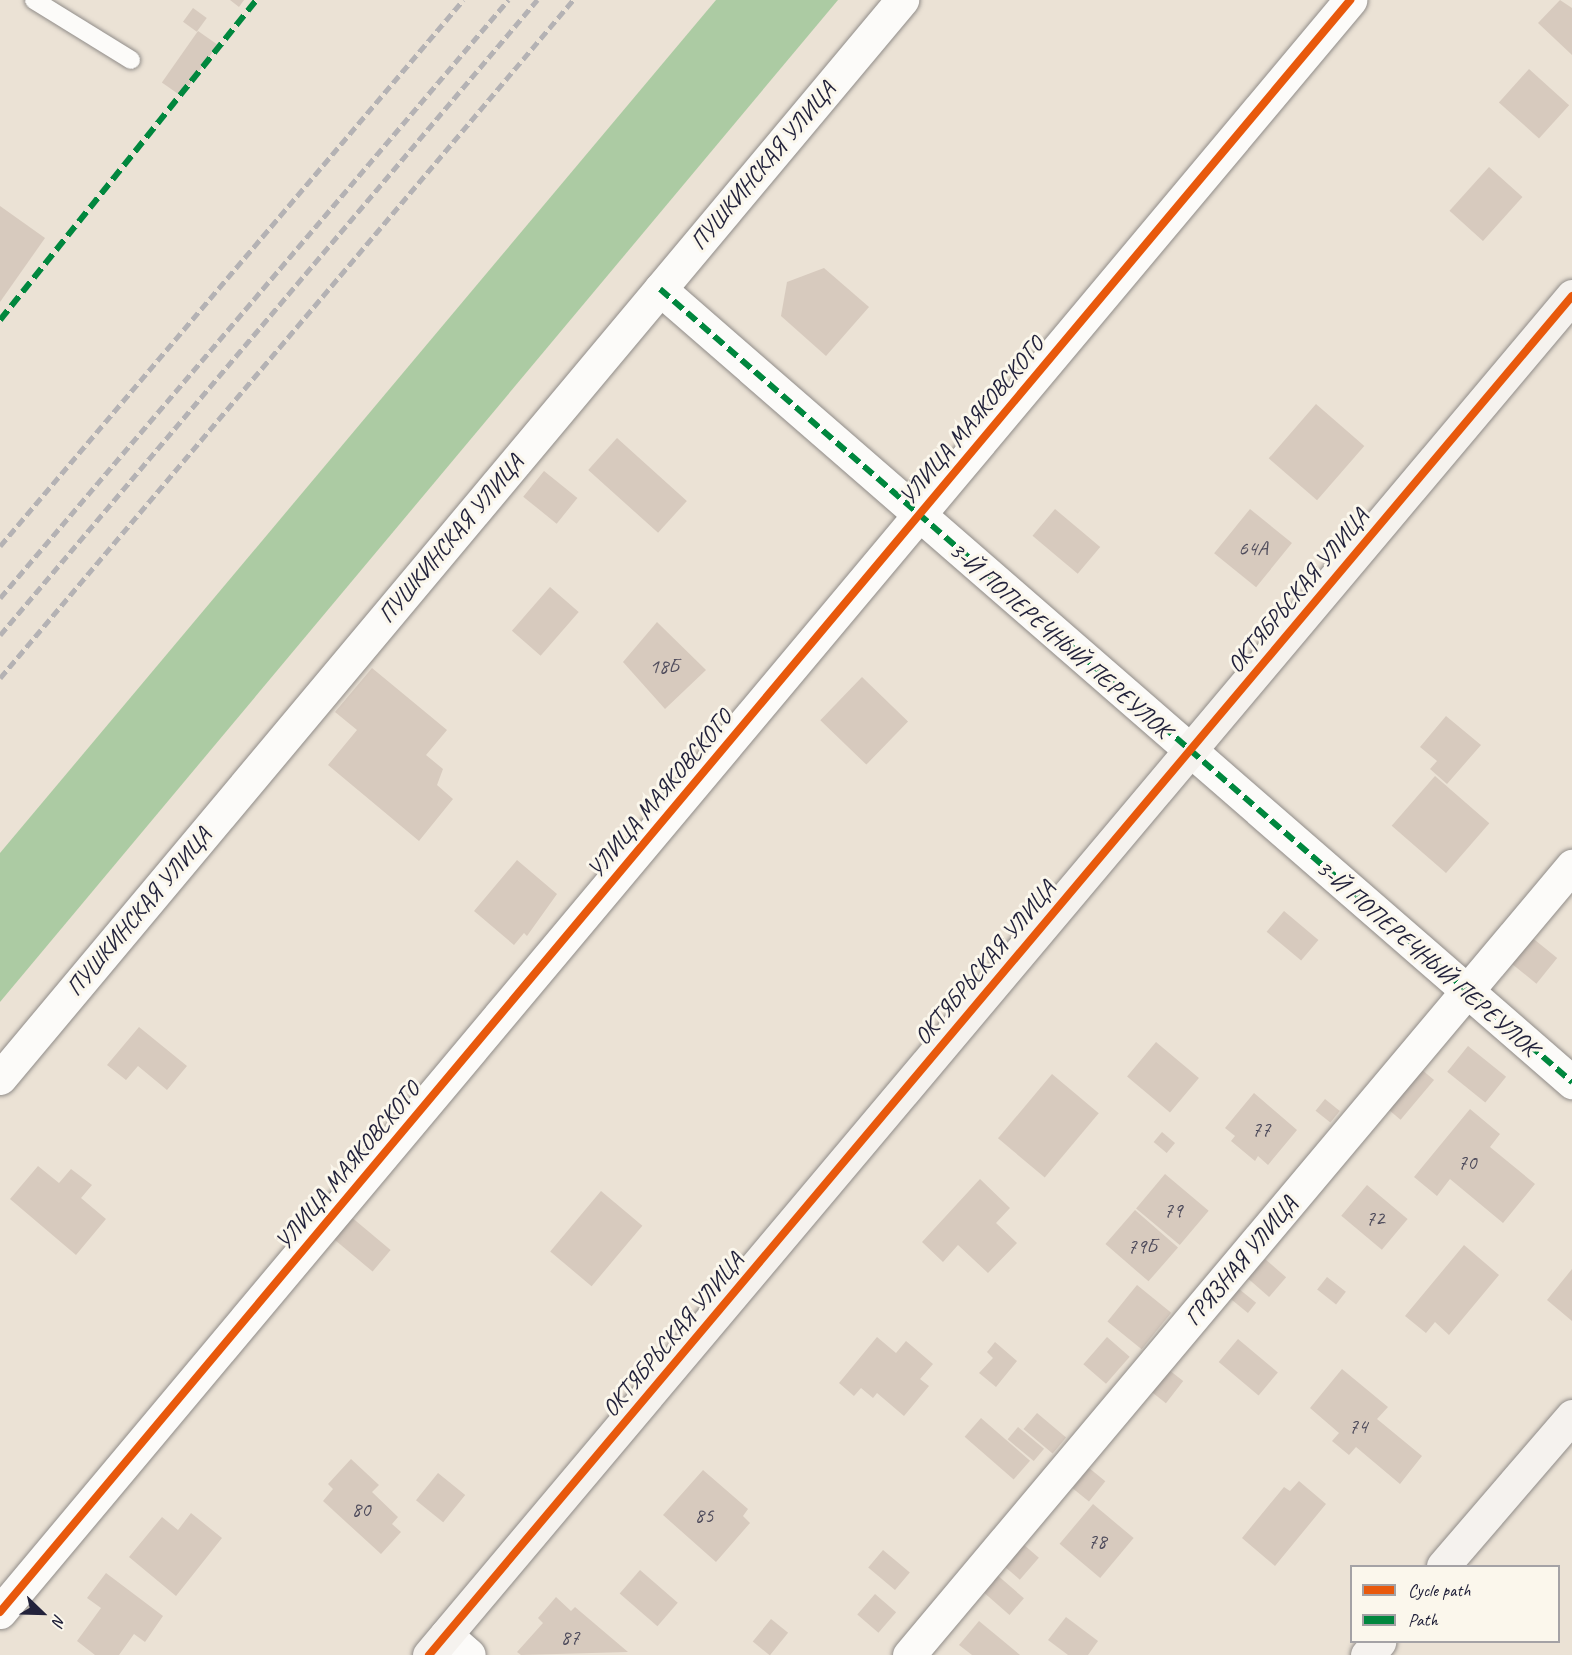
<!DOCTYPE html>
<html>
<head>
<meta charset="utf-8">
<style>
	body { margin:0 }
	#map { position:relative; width:1572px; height:1655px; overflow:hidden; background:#ebe2d5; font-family:Caveat,sans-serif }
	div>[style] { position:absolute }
	.forest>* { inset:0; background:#accba3 }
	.building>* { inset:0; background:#d7cabe; transform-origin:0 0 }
	.roads { filter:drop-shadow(0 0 2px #908c89) drop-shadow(0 0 2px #908c89) }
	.lane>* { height:18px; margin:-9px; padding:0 9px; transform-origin:9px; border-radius:9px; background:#fcfbf9 }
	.street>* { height:33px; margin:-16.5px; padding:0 16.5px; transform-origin:16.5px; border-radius:16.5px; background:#fcfbf9 }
	.secondary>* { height:33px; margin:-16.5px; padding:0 16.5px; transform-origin:16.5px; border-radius:16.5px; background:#f5f2ee }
	.rail>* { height:4.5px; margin-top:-2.25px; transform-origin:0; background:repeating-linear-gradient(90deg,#b4b2b4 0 9px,transparent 0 13.5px) }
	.quiet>* { height:6px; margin-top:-3px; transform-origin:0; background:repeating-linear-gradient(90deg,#00873e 0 12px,transparent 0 18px) }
	.cycleway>* { height:8px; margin:-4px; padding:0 4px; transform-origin:4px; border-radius:4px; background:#e8590c }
	span { translate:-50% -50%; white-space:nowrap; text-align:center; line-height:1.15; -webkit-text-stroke:6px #fbf7ec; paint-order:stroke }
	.number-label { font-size:21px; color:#4f4c5c }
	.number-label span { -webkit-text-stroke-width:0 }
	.street-label { font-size:24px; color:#22223b }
	.legend { position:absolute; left:1350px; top:1565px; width:210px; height:78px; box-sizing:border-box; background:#fbf7ec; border:2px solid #a4a2a5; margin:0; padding:8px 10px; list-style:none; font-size:18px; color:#22223b }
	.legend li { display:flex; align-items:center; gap:12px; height:30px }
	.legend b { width:30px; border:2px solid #a4a2a5 }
	.north { position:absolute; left:12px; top:1583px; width:60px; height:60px; -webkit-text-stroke:4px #fbf7ec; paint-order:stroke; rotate:113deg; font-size:16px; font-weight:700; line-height:24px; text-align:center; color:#22223b }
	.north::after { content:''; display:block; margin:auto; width:21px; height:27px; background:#22223b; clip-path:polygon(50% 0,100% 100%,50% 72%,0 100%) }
</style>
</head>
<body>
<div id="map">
	<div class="forest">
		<div style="clip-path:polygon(716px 0,838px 0,0 1002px,0 853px)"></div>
	</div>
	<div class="building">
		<div style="clip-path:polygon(230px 0,244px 0,239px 7px)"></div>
		<div style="clip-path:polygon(1560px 0,1572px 8px,1572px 55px,1538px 23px)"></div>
		<div style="left:193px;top:8px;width:17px;height:17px;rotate:36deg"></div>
		<div style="left:198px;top:31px;width:24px;height:63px;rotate:35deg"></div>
		<div style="left:1529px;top:69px;width:54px;height:45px;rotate:42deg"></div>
		<div style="left:1489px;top:167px;width:45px;height:59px;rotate:42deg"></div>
		<div style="clip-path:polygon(0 206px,45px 238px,0 302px)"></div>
		<div style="clip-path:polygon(824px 268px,869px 307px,826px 356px,781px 316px,787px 282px)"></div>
		<div style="left:1316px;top:404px;width:64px;height:72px;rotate:41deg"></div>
		<div style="left:617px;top:438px;width:94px;height:43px;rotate:42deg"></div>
		<div style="left:544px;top:471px;width:43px;height:33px;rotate:39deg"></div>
		<div style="left:1055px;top:509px;width:59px;height:35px;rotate:40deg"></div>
		<div style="left:1250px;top:509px;width:54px;height:57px;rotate:39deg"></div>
		<div style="left:550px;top:587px;width:38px;height:58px;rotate:41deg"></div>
		<div style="clip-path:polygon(657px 622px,706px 670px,665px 709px,623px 662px)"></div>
		<div style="clip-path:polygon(372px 668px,447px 730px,426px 755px,443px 769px,437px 785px,453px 799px,419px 841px,328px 765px,357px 730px,335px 712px)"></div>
		<div style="left:862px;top:677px;width:64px;height:60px;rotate:44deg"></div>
		<div style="clip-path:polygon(1446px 716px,1481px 745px,1447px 784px,1430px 769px,1437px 761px,1420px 747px)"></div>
		<div style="left:1435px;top:776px;width:72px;height:66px;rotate:41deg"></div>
		<div style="clip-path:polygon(517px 860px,557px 894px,527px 936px,524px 933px,514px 945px,474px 911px)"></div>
		<div style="left:1284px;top:911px;width:45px;height:27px;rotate:40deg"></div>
		<div style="left:1530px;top:936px;width:35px;height:33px;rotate:39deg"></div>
		<div style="clip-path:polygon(139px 1027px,187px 1066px,167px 1090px,138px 1066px,126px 1080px,107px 1065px)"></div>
		<div style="left:1156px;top:1042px;width:56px;height:45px;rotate:40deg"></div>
		<div style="left:1468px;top:1046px;width:49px;height:33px;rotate:39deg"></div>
		<div style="left:1421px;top:1069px;width:17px;height:52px;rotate:40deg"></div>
		<div style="left:1052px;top:1074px;width:61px;height:84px;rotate:40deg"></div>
		<div style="clip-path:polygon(1254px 1093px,1297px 1130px,1268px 1165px,1258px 1156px,1255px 1161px,1231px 1141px,1235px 1136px,1225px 1128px)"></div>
		<div style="left:1325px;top:1099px;width:19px;height:15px;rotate:39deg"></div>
		<div style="clip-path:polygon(1470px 1109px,1500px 1134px,1490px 1147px,1535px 1184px,1503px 1223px,1450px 1179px,1437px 1196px,1414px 1177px)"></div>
		<div style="left:1162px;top:1132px;width:17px;height:13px;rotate:40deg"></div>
		<div style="clip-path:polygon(38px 1166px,59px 1183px,71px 1169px,92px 1185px,81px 1198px,106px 1219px,76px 1255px,10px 1199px)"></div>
		<div style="left:1165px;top:1174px;width:57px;height:45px;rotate:40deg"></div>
		<div style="clip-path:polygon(980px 1179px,1010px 1208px,996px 1223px,1017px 1243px,988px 1273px,958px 1245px,943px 1262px,922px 1242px)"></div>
		<div style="left:1367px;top:1185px;width:53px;height:40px;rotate:40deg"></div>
		<div style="left:601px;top:1191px;width:54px;height:79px;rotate:40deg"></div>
		<div style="left:1135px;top:1210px;width:57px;height:45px;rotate:41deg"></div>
		<div style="left:350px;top:1216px;width:53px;height:28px;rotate:40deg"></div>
		<div style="clip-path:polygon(1464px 1245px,1499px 1275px,1449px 1335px,1435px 1322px,1426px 1333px,1405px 1316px)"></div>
		<div style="left:1265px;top:1259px;width:28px;height:26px;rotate:41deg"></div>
		<div style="clip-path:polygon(1572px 1269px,1572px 1321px,1547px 1300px)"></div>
		<div style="left:1327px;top:1277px;width:24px;height:16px;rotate:38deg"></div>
		<div style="left:1137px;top:1285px;width:44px;height:47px;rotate:39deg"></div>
		<div style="left:1239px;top:1289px;width:22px;height:13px;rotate:39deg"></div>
		<div style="clip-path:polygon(877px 1337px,896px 1353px,906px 1341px,933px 1364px,920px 1379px,929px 1386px,904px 1416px,877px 1393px,873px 1398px,861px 1388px,854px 1396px,839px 1383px)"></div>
		<div style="left:1107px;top:1337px;width:30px;height:36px;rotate:41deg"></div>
		<div style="left:1238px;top:1339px;width:52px;height:30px;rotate:40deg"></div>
		<div style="clip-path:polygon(995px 1342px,1017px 1361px,996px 1387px,979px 1373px,993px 1358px,987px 1352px)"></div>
		<div style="clip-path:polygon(1342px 1369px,1388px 1407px,1377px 1419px,1422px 1456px,1400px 1484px,1356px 1447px,1349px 1455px,1332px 1441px,1339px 1433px,1310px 1408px)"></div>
		<div style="left:1169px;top:1370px;width:18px;height:28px;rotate:38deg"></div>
		<div style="left:1037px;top:1413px;width:38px;height:21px;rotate:40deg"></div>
		<div style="left:981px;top:1418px;width:65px;height:25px;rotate:41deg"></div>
		<div style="left:1018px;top:1427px;width:34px;height:16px;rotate:40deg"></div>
		<div style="clip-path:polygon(351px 1459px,379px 1485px,372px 1492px,398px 1517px,392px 1524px,401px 1532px,381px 1554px,323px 1501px,333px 1489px,328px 1484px)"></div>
		<div style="left:1089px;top:1468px;width:21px;height:26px;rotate:39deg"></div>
		<div style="clip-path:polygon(703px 1470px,748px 1509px,743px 1516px,750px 1523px,716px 1562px,663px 1515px)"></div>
		<div style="left:438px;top:1473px;width:35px;height:35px;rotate:39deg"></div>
		<div style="clip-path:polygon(1299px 1481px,1326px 1504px,1275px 1566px,1242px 1538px,1284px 1487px,1290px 1491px)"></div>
		<div style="left:1093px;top:1504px;width:53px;height:52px;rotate:40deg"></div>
		<div style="clip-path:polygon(191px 1513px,222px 1538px,176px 1596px,129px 1557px,162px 1517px,178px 1530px)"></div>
		<div style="left:1023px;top:1544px;width:21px;height:29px;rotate:41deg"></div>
		<div style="left:883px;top:1550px;width:35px;height:23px;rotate:40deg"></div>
		<div style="left:640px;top:1570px;width:50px;height:31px;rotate:41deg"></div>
		<div style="clip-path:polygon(106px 1573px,163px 1616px,145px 1642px,134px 1634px,119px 1655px,95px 1655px,77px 1641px,101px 1608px,87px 1598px)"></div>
		<div style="left:996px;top:1574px;width:37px;height:22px;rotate:41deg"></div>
		<div style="left:875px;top:1594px;width:28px;height:27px;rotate:41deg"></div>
		<div style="clip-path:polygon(556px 1597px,571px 1611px,575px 1607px,628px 1652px,521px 1655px,517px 1652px,543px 1623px,538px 1618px)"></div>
		<div style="clip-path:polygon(1066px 1617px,1098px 1641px,1088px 1655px,1068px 1655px,1048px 1640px)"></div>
		<div style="left:771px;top:1619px;width:22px;height:29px;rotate:39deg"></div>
		<div style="clip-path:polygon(979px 1621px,1020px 1655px,972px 1655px,959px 1645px)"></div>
	</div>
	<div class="roads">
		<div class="lane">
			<div style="left:34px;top:0;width:114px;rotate:31.7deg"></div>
		</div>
		<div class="street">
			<div style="left:660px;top:289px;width:1209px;rotate:41.01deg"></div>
			<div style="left:0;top:1078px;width:1406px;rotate:-50.08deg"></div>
			<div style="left:0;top:1612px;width:2103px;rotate:-50.05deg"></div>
			<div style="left:446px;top:1635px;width:30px;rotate:41deg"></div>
			<div style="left:909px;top:1655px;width:1031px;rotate:-49.96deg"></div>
		</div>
		<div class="secondary">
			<div style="left:1443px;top:1566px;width:198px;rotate:-49.3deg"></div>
			<div style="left:429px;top:1655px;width:1776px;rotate:-49.93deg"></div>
			<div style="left:1367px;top:1655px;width:18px;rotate:-47deg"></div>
		</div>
	</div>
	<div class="rail">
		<div style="left:0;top:546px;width:716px;rotate:-49.7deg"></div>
		<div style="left:0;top:598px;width:785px;rotate:-49.65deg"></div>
		<div style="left:0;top:635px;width:832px;rotate:-49.78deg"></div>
		<div style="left:0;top:678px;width:888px;rotate:-49.8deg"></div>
	</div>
	<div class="quiet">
		<div style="left:660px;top:289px;width:1209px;rotate:41.01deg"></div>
		<div style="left:0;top:320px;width:410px;rotate:-51.3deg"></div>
	</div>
	<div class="cycleway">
		<div style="left:0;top:1612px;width:2103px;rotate:-50.05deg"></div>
		<div style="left:429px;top:1655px;width:1776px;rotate:-49.93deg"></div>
	</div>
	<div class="number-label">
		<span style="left:1253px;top:548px">64А</span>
		<span style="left:664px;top:666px">18Б</span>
		<span style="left:1261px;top:1129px">77</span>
		<span style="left:1467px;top:1162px">70</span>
		<span style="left:1173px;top:1210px">79</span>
		<span style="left:1375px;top:1218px">72</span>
		<span style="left:1142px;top:1246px">79Б</span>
		<span style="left:1358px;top:1426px">74</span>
		<span style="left:361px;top:1509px">80</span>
		<span style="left:704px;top:1515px">85</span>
		<span style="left:1097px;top:1541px">78</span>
		<span style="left:570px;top:1637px">87</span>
	</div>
	<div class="street-label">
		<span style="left:763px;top:166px;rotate:-50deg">ПУШКИНСКАЯ УЛИЦА</span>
		<span style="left:972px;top:421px;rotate:-50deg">УЛИЦА МАЯКОВСКОГО</span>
		<span style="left:451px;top:539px;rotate:-50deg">ПУШКИНСКАЯ УЛИЦА</span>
		<span style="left:1298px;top:591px;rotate:-50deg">ОКТЯБРЬСКАЯ УЛИЦА</span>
		<span style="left:1060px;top:640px;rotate:41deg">3-Й ПОПЕРЕЧНЫЙ ПЕРЕУЛОК</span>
		<span style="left:660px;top:794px;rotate:-50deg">УЛИЦА МАЯКОВСКОГО</span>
		<span style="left:139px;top:912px;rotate:-50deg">ПУШКИНСКАЯ УЛИЦА</span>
		<span style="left:1427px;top:958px;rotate:41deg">3-Й ПОПЕРЕЧНЫЙ ПЕРЕУЛОК</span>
		<span style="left:985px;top:963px;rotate:-50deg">ОКТЯБРЬСКАЯ УЛИЦА</span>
		<span style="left:348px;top:1166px;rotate:-50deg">УЛИЦА МАЯКОВСКОГО</span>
		<span style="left:1241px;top:1261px;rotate:-50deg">ГРЯЗНАЯ УЛИЦА</span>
		<span style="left:673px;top:1335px;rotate:-50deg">ОКТЯБРЬСКАЯ УЛИЦА</span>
	</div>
	<ul class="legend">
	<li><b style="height:8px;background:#e8590c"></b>Cycle path</li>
	<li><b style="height:8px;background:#00873e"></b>Path</li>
	</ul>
	<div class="north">N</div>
</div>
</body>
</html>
